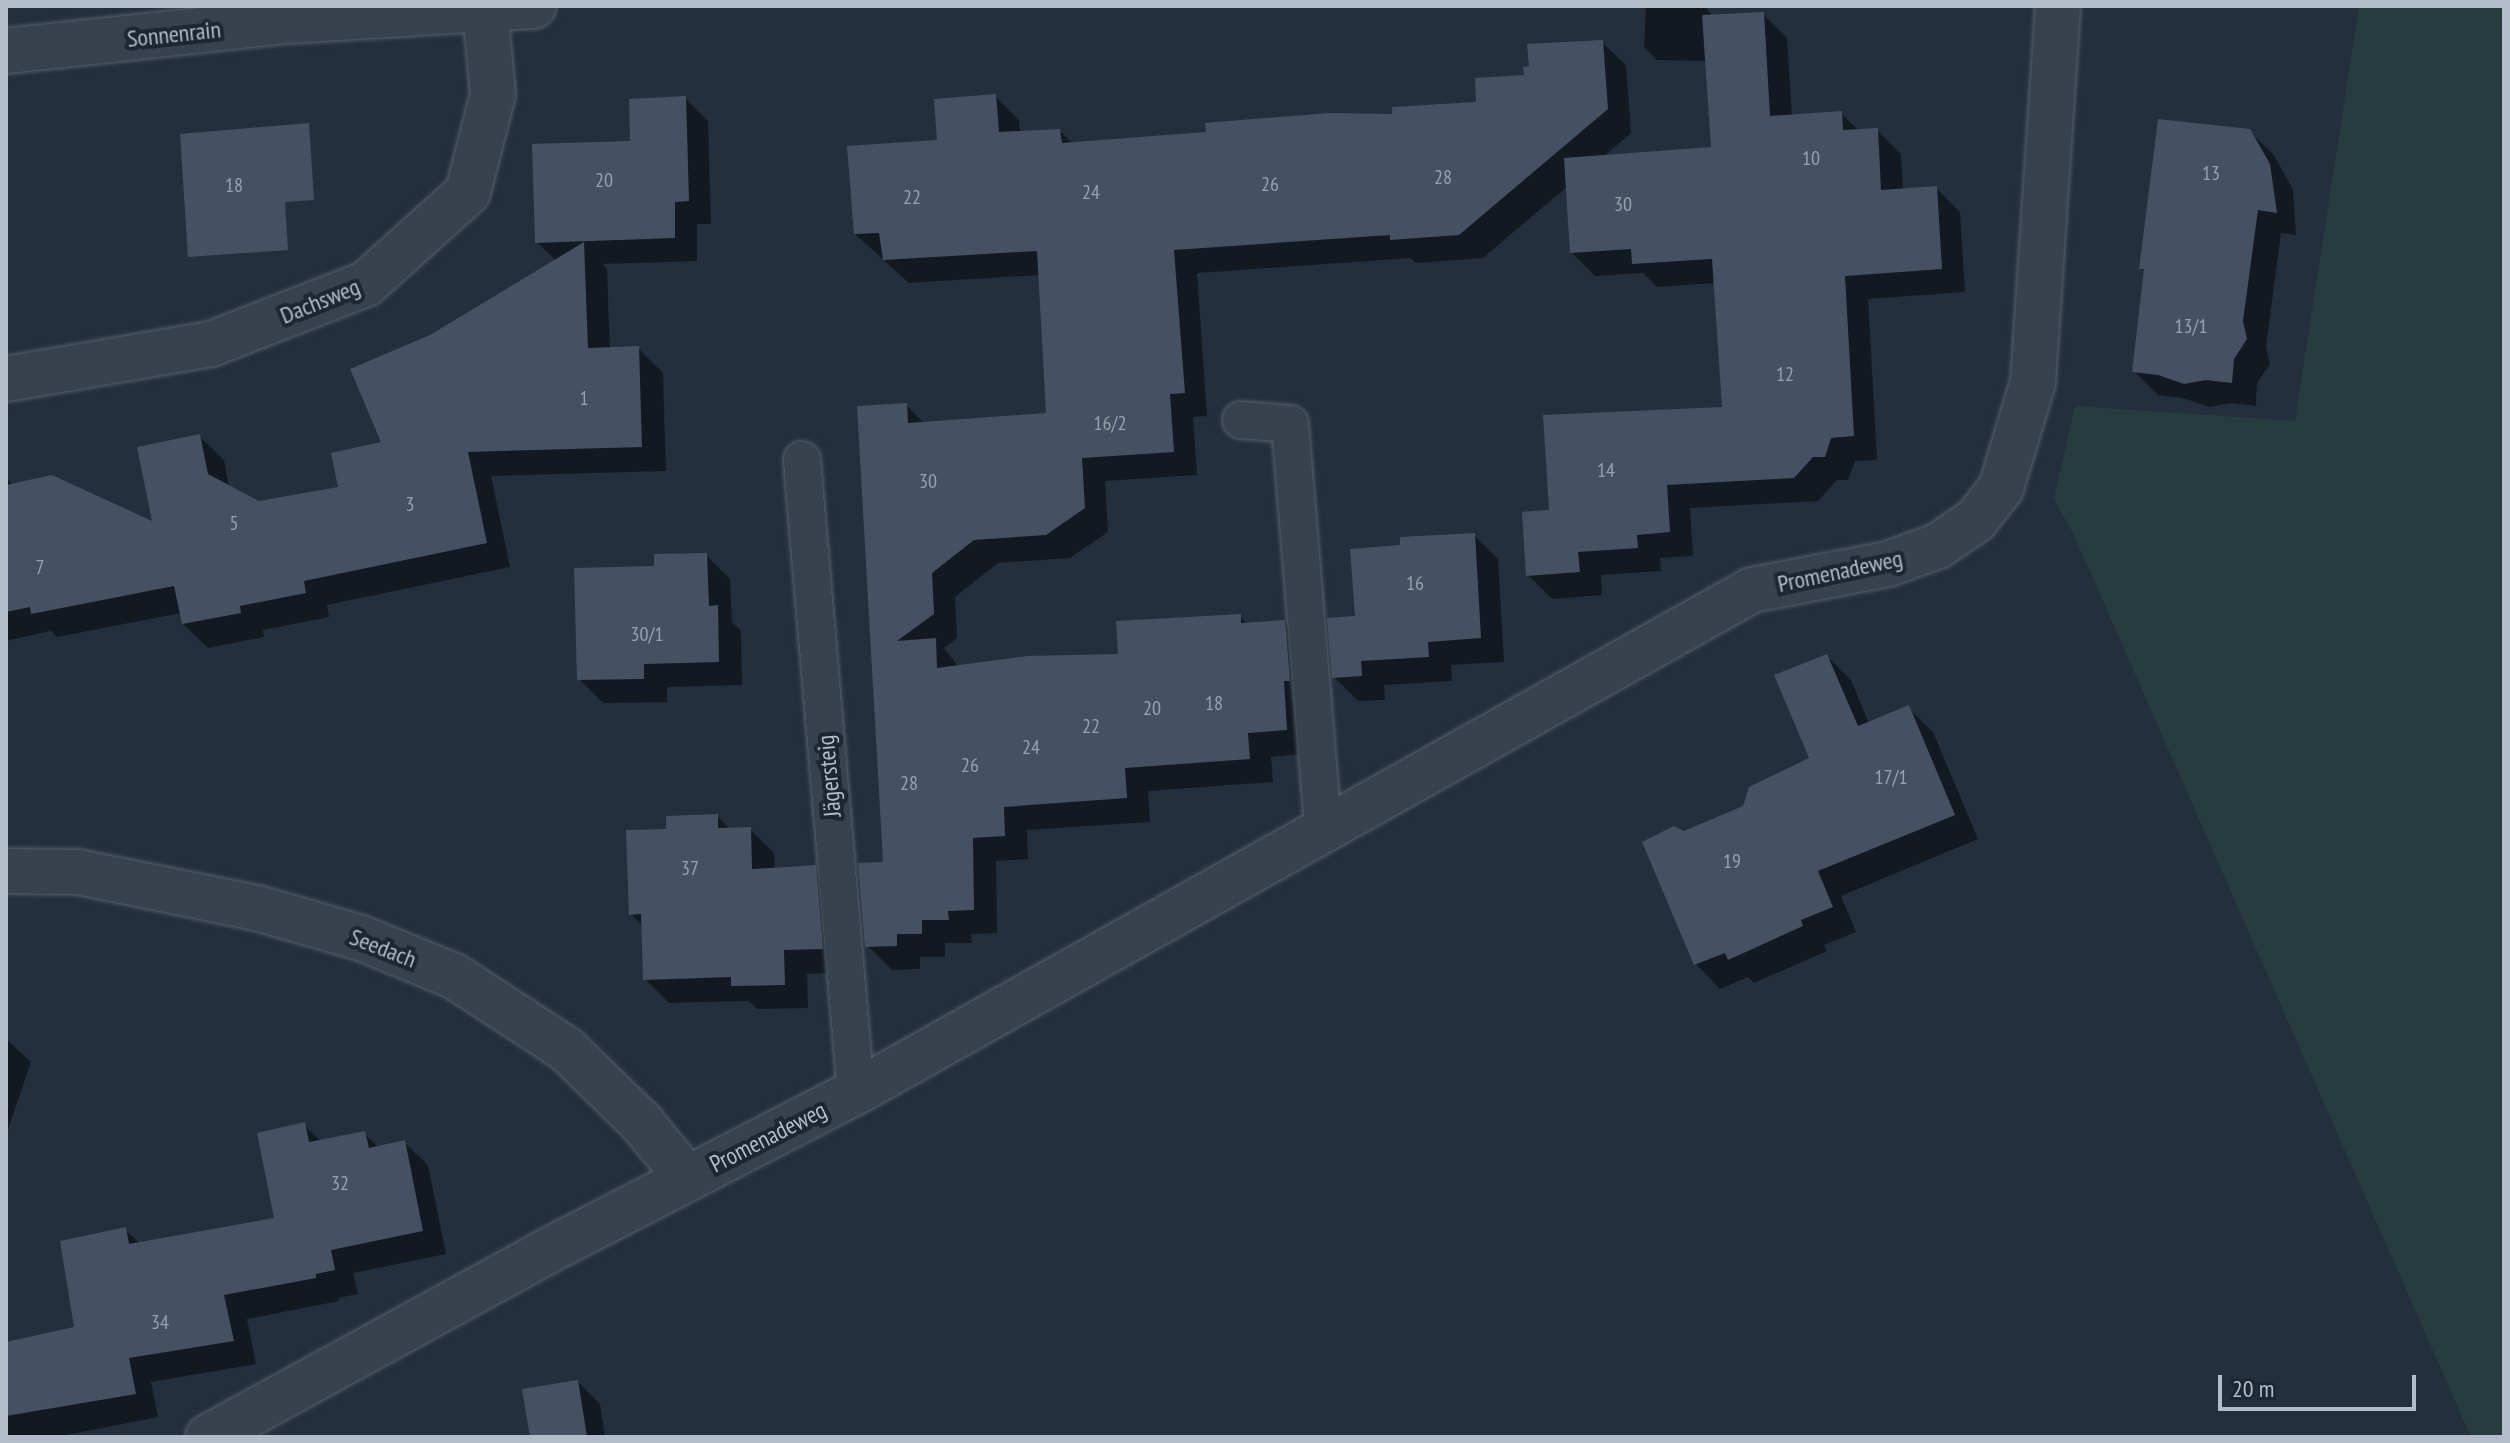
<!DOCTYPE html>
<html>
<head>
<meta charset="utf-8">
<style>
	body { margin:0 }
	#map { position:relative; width:2510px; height:1443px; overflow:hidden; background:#242f3e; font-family:"PT Sans Narrow",sans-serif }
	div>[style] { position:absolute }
	.green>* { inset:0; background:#263c3f }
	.shadow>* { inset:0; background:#0007 }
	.building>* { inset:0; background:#455162 }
	.roads { filter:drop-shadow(0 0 2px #565f6c) drop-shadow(0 0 2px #565f6c) }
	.lane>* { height:36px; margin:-18px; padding:0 18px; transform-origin:18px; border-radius:18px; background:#38414e }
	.street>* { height:44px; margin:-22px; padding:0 22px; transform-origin:22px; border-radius:22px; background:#38414e }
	span { translate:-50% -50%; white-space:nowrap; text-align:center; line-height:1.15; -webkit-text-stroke:8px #1d2633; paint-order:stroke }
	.number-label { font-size:20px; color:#98a1af }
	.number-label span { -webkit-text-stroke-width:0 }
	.street-label { font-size:24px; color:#b4bcc9 }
	.frame { position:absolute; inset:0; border:8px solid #b4bcc9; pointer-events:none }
	.scale { position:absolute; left:2218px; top:1375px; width:198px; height:36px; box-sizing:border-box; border:4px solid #b4bcc9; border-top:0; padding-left:10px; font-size:24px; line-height:28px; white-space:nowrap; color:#b4bcc9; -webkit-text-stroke:6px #1d2633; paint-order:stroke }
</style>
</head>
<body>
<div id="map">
	<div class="green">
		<div style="clip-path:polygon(2359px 6px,2504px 6px,2504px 1437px,2471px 1437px,2074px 535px,2054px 499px,2075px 406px,2295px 421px)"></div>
	</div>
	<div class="shadow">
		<div style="clip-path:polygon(1646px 6px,1705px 6px,1712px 16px,1763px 14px,1787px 38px,1792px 117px,1841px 113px,1859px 131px,1877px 130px,1901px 154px,1903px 190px,1936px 188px,1960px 212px,1965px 292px,1868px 299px,1877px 460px,1855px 461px,1848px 480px,1837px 480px,1818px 501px,1690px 508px,1693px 556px,1660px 558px,1661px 571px,1601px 575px,1602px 595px,1552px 599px,1528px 575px,1551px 512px,1724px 409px,1716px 283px,1657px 287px,1643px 273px,1595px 276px,1571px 252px,1568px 186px,1483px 258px,1416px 263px,1411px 258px,1197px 273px,1207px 416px,1193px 417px,1197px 475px,1105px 481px,1108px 532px,1070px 558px,998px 563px,955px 597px,957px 638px,944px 648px,959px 667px,1120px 655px,1240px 616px,1248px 624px,1284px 622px,1308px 646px,1310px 753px,1271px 757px,1273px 782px,1148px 791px,1150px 822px,1027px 830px,1028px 859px,996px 861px,997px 933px,971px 934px,972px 943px,945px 943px,945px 957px,920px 957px,920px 969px,892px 970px,868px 946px,885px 864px,906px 405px,925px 424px,1049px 415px,1040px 275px,909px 283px,855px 234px,939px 142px,995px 96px,1019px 120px,1020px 133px,1060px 131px,1073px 144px,1394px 116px,1478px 103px,1602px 42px,1626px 65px,1631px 133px,1603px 157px,1713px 149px,1707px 61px,1657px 60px,1644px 47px)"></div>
		<div style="clip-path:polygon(685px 98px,708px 121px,711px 224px,697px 224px,697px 261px,603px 264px,607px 269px,610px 349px,638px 348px,663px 373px,666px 471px,491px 476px,510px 567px,327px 605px,329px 617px,263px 630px,264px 637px,208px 648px,183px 624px,181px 613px,57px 637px,51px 631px,6px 641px,6px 478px,13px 485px,155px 524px,199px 436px,224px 460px,229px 487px,259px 503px,340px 488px,384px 443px,431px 337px,556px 261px,537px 242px,632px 143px)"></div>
		<div style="clip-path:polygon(2249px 131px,2274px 155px,2293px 190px,2296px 235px,2281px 233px,2266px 347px,2270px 364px,2257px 383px,2256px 406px,2231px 403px,2209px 407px,2183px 398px,2158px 395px,2134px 371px,2146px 272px,2142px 268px)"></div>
		<div style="clip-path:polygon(1474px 535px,1498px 559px,1504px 662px,1451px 665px,1452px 681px,1384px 685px,1385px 700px,1358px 701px,1334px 677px,1357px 618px)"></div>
		<div style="clip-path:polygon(706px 555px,730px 579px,732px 622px,741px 631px,742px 685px,667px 687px,667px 702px,603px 703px,579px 679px)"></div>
		<div style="clip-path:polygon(1827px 656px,1851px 680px,1869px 724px,1908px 708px,1933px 732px,1978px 839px,1841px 896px,1856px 932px,1824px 945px,1827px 951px,1754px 983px,1748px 977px,1720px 989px,1696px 964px,1684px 833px,1745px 807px,1811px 759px)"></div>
		<div style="clip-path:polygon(717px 816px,731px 830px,750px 829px,774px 853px,775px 870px,815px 868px,839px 892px,846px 972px,807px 974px,808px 1008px,757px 1009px,749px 1001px,669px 1003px,645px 979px,644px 927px,631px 914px,668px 831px)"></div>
		<div style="clip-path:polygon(6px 1039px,31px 1062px,6px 1135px)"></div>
		<div style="clip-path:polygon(304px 1125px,322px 1142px,364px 1133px,378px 1147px,404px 1142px,428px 1165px,446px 1254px,353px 1273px,358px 1294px,338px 1298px,339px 1301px,247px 1319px,256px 1364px,151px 1382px,158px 1417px,57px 1437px,6px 1437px,6px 1344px,76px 1329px,125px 1229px,140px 1244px,277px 1220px)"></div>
		<div style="clip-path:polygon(578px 1382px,600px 1404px,605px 1437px,532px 1437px)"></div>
	</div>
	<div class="building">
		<div style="clip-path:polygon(1764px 12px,1770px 116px,1842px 111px,1843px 130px,1878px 128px,1881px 190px,1937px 186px,1942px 269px,1845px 276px,1854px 436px,1831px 438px,1825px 457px,1813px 457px,1794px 478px,1667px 485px,1670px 532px,1637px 535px,1638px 548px,1578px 552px,1580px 572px,1526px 576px,1522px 512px,1549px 510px,1543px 415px,1722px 407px,1712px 259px,1632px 264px,1631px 249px,1570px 253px,1564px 158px,1711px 147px,1702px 15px)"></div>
		<div style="clip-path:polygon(1603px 40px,1608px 109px,1459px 235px,1390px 240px,1390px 235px,1174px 250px,1185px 393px,1170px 394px,1174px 452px,1082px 458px,1085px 508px,1046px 535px,974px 540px,932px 573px,934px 614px,897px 641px,936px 638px,937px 668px,1028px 656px,1118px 654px,1116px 621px,1241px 614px,1241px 623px,1285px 620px,1290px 681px,1284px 681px,1287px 730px,1248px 733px,1250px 759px,1125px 768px,1127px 798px,1004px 807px,1005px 836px,973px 838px,974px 910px,948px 911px,949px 920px,922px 920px,922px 934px,897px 934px,897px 946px,865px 947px,858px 863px,883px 862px,857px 406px,907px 403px,908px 423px,1046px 413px,1037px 251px,883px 260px,879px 233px,854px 234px,847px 146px,937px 140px,934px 99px,996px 94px,999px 132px,1060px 129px,1062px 143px,1206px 132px,1205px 123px,1329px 113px,1392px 114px,1392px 107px,1476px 102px,1475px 78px,1524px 75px,1523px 67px,1529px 66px,1527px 44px)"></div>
		<div style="clip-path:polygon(686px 96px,689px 201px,675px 202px,675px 238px,535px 243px,532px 144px,630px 141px,629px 99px)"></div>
		<div style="clip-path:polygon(2158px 119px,2250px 129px,2270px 164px,2277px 213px,2258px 210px,2243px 321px,2247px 339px,2234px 359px,2232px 383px,2206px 380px,2184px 384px,2158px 375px,2132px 372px,2144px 269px,2139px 269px)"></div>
		<div style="clip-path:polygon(309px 123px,314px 200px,285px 202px,288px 250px,188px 257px,180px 134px)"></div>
		<div style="clip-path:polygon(584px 242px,588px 348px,639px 346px,642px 447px,468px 452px,487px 543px,304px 581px,306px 593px,240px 606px,241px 613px,182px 624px,174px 586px,31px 614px,30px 607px,6px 612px,6px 485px,52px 475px,152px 521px,137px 447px,200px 434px,208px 474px,259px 501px,338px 487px,331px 453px,381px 442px,350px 369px,430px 335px)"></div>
		<div style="clip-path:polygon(1475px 533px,1481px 638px,1428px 642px,1429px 657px,1361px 661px,1362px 676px,1332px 678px,1327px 618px,1355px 616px,1350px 549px,1400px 545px,1400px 537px)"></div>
		<div style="clip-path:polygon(707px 553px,709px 606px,718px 605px,719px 662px,644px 664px,644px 679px,577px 680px,574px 568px,654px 566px,654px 554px)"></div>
		<div style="clip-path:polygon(1827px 654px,1858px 726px,1909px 705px,1955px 815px,1818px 871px,1833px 907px,1801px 920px,1803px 926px,1728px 960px,1725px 953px,1694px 965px,1642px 842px,1674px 826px,1684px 831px,1743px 806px,1749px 787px,1809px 758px,1774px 675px)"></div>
		<div style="clip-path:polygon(718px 814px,718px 828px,751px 827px,752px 869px,816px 865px,823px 949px,784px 950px,785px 985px,731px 986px,731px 977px,643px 980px,641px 914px,629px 915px,626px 830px,666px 829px,666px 816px)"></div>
		<div style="clip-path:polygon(305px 1122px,309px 1142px,365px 1131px,369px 1148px,405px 1140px,423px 1231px,331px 1250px,335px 1270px,316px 1274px,316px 1278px,224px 1295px,234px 1341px,129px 1358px,136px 1394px,6px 1416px,6px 1342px,74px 1327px,60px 1241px,126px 1227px,129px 1244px,274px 1218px,257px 1133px)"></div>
		<div style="clip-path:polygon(578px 1380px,587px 1437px,530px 1437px,522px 1389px)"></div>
	</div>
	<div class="roads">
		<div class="lane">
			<div style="left:1241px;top:420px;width:49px;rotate:4.7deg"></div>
			<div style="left:1290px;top:424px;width:404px;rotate:85.3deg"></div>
			<div style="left:802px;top:460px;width:634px;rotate:85.12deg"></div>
		</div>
		<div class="street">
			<div style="left:6px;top:51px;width:285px;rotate:-6.1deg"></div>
			<div style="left:289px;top:21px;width:245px;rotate:-3.5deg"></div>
			<div style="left:6px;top:379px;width:208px;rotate:-9.7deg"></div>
			<div style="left:211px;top:344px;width:166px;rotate:-21.2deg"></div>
			<div style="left:366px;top:284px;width:137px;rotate:-42deg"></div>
			<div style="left:468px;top:192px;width:101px;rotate:-75.7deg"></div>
			<div style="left:493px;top:94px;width:85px;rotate:-95.4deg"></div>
			<div style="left:6px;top:871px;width:72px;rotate:0.8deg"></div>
			<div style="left:78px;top:872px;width:183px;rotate:11.4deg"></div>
			<div style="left:257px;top:908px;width:108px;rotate:16.1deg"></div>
			<div style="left:361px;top:938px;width:100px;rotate:22.2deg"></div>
			<div style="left:454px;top:976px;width:134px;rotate:33.1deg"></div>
			<div style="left:566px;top:1049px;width:105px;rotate:44.2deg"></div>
			<div style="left:641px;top:1122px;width:72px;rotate:50.6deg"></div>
			<div style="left:208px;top:1437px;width:405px;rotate:-28.7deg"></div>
			<div style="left:563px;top:1243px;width:330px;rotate:-27.3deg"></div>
			<div style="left:856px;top:1092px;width:1027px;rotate:-29.26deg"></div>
			<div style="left:1752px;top:590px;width:138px;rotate:-10.8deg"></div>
			<div style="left:1888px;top:564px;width:53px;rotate:-19.8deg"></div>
			<div style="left:1938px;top:546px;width:46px;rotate:-34.4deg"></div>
			<div style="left:1976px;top:520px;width:41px;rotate:-52deg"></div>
			<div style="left:2001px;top:488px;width:111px;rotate:-73.2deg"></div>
			<div style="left:2033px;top:382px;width:377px;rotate:-86.2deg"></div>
		</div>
	</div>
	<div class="number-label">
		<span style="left:1811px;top:158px">10</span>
		<span style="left:2211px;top:173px">13</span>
		<span style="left:1443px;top:177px">28</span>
		<span style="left:604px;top:180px">20</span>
		<span style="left:1270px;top:184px">26</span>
		<span style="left:234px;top:185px">18</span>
		<span style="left:1091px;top:192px">24</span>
		<span style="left:912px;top:197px">22</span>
		<span style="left:1623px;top:204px">30</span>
		<span style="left:2191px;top:326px">13/1</span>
		<span style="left:1785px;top:374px">12</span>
		<span style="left:584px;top:398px">1</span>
		<span style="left:1110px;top:423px">16/2</span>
		<span style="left:1606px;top:470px">14</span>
		<span style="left:928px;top:481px">30</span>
		<span style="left:410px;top:504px">3</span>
		<span style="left:234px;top:523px">5</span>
		<span style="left:40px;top:567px">7</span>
		<span style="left:1415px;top:583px">16</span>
		<span style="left:647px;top:634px">30/1</span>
		<span style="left:1214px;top:703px">18</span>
		<span style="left:1152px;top:708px">20</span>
		<span style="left:1091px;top:726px">22</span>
		<span style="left:1031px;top:747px">24</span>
		<span style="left:970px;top:765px">26</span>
		<span style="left:1891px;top:777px">17/1</span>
		<span style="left:909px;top:783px">28</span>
		<span style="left:1732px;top:861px">19</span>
		<span style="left:690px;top:868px">37</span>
		<span style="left:340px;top:1183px">32</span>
		<span style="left:160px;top:1322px">34</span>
	</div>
	<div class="street-label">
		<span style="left:174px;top:34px;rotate:-6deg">Sonnenrain</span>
		<span style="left:320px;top:301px;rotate:-22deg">Dachsweg</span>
		<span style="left:1840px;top:571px;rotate:-12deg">Promenadeweg</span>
		<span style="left:829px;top:776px;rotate:-95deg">Jägersteig</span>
		<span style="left:383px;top:948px;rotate:21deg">Seedach</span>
		<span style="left:768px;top:1137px;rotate:-27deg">Promenadeweg</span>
	</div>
	<div class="frame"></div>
	<div class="scale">20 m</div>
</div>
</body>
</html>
